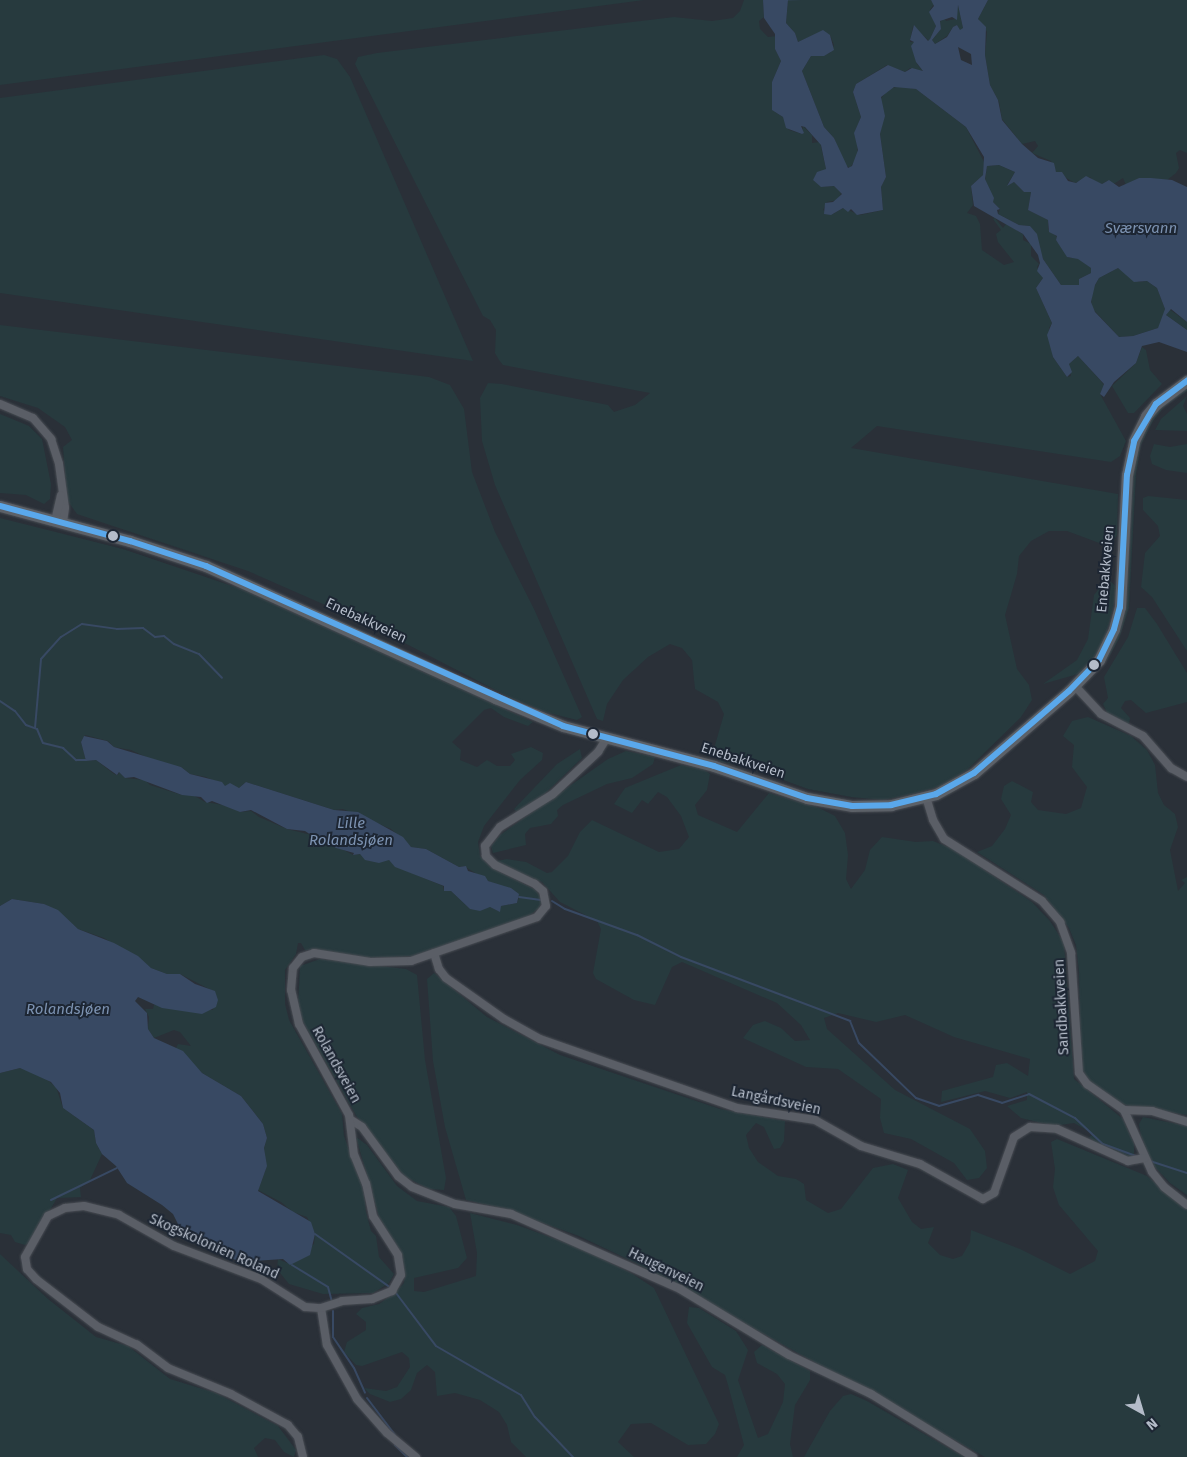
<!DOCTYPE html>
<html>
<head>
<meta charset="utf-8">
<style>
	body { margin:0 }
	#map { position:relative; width:1187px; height:1457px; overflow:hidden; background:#2a3038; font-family:"Fira Sans",sans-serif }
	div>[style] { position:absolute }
	.green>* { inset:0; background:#273a3e }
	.water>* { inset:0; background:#384963 }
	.stream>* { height:2px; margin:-1px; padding:0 1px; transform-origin:1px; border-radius:1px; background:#384963 }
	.roads { filter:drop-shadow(0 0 1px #484c53) drop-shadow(0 0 1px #484c53) }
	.street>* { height:8px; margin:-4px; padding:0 4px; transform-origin:4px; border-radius:4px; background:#5a5e66 }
	.primary>* { height:11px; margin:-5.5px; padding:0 5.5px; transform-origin:5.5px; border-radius:5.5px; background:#5c6168 }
	.bus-1>* { height:6px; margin:-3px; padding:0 3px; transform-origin:3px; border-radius:3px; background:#5aa8eb }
	.dots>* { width:14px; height:14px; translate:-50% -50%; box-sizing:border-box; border:2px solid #1d2633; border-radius:50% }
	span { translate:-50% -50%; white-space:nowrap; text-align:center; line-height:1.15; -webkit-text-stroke:4px #1d2633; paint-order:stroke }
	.street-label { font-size:14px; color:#b4bcc9 }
	.water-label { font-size:15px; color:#7c92b1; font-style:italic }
	.north { position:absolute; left:1117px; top:1387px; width:50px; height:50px; -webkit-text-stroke:4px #1d2633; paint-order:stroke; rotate:141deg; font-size:14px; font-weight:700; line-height:20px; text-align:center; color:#b4bcc9 }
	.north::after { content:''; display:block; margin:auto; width:18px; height:22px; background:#b4bcc9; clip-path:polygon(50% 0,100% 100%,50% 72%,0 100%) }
</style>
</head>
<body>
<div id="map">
	<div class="green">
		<div style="clip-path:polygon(0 0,644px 0,0 85px)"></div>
		<div style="clip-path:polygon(744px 0,763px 0,764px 17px,759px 21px,760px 29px,768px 37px,777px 36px,775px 49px,781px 61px,772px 82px,775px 112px,783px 117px,789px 130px,802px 134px,803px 126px,812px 135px,812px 143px,820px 142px,826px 169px,813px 180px,823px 187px,834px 186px,841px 193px,838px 200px,827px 202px,823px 210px,833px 214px,843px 208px,860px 215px,883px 210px,881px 187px,886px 177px,880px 134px,884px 114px,880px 100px,888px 89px,900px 86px,916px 89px,966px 127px,984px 162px,983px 175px,971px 186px,973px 205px,967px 213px,976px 216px,980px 224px,982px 250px,1004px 265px,1014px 262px,998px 242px,996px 234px,1001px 230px,993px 219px,995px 218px,1003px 228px,1006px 224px,1023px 234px,1023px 240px,1031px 244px,1031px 256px,1039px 264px,1037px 267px,1043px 278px,1036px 288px,1052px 323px,1049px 328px,1053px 357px,1067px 377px,1071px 376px,1069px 364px,1078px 356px,1100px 380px,1104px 385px,1100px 394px,1126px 441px,1120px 456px,1111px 462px,877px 426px,851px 448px,1118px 494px,1117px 535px,1110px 547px,1067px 531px,1049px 531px,1031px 541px,1019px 556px,1017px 574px,1005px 615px,1017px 669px,1029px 685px,1032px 700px,1021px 717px,967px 770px,941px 786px,913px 794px,883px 800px,851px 797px,808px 789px,742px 765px,721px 762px,716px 756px,715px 745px,724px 714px,718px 702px,695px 689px,692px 660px,682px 648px,670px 644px,648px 657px,623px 680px,607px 704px,603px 721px,597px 719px,495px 485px,482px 441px,480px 398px,488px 383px,502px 384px,608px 405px,614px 412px,635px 405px,650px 393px,503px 365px,499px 360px,495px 353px,496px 330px,490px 320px,483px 316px,355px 64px,358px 57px,377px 53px,674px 17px,712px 21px,733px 18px,740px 11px)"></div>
		<div style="clip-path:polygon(788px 0,931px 0,934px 4px,930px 10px,936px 26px,929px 41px,913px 26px,911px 36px,910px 42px,914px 42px,917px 64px,923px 71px,910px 68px,905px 72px,887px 65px,856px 84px,853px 92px,861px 117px,855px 131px,858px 140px,857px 157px,850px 168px,844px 164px,834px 138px,824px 127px,802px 71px,811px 56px,830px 53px,834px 45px,830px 35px,814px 35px,798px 42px,795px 33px,786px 23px)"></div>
		<div style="clip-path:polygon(988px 0,1187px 0,1187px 153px,1180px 150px,1176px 153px,1179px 168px,1176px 173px,1167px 180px,1139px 178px,1126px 185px,1123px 178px,1112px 185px,1107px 181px,1102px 184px,1094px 182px,1090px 177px,1075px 183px,1056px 172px,1051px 161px,1032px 153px,1038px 146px,1035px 141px,1022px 144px,1002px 119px,999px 102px,990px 85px,985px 55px,987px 32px,978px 19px)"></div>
		<div style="clip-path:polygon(958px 5px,963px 28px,960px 31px,957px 25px,953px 27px,947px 36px,935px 44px,932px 40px,941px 29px,940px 22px,944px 18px,946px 21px,955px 19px)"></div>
		<div style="clip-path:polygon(324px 55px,337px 59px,350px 77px,473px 361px,0 293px,0 98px)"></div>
		<div style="clip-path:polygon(999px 165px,1015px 172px,1007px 185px,1014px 182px,1024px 192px,1031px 192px,1028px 210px,1048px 220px,1048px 229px,1057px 237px,1056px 240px,1069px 258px,1078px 258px,1091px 268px,1091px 273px,1079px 279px,1079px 285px,1061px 285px,1043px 259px,1030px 226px,1019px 225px,998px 214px,1000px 209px,993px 202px,985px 181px,987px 166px)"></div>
		<div style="clip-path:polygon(1118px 268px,1139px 282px,1147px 281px,1157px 288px,1165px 309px,1163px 322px,1158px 328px,1133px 336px,1119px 337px,1091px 307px,1092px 291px,1099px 278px)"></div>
		<div style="clip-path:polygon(1169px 309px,1187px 322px,1187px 330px,1166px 315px)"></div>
		<div style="clip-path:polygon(0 325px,429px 377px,450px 385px,464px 409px,472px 472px,495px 532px,534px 609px,582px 717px,577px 720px,545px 712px,511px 698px,364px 622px,248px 571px,77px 514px,67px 500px,63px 447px,72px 440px,65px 427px,38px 408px,0 396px)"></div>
		<div style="clip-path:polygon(1142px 347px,1146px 350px,1150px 370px,1162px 384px,1134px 413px,1128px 413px,1112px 386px,1136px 363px)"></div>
		<div style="clip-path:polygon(1187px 385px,1187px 391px,1164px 407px,1153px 421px,1141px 445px,1136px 474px,1129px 608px,1119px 639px,1105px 664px,1116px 636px,1130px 484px,1140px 434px,1157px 408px)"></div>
		<div style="clip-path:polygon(1187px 396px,1183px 406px,1187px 414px,1187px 431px,1155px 430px,1161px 419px)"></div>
		<div style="clip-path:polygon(0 414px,29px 426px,42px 439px,51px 484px,50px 499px,44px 504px,26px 495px,0 493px)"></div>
		<div style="clip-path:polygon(1154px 444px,1170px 447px,1187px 444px,1187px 473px,1166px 470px,1152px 464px,1150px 456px)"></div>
		<div style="clip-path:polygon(1148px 496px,1187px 500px,1187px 651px,1152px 597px,1141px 587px,1145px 553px,1160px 536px,1158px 526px,1143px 510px,1143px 498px)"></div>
		<div style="clip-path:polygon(evenodd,0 518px,123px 549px,241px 589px,533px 722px,528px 726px,504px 717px,491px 708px,484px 710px,452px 742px,461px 750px,460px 760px,477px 767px,487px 760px,497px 766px,510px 766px,515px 760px,511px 754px,531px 747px,543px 753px,542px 760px,520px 780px,484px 826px,478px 842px,480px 856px,492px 868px,536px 890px,542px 900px,539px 908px,527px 917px,416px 956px,367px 958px,305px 950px,301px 943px,298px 943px,296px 954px,285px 970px,285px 1004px,289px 1020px,342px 1114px,344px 1136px,364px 1192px,366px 1212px,371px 1231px,376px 1236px,379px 1257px,394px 1274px,389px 1283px,373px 1293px,323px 1294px,289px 1284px,277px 1269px,278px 1259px,287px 1263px,314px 1244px,315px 1234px,307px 1217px,293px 1212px,281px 1202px,258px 1190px,266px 1169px,264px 1148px,267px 1138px,263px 1124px,241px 1096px,202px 1073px,176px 1048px,178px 1044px,191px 1046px,180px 1032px,174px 1030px,154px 1038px,148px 1029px,149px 1017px,145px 1009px,153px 1009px,154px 1005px,157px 1005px,182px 1010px,213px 1010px,215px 992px,180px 974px,167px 974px,151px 968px,104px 938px,78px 929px,56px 910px,44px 904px,12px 899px,0 906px,0 518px,85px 735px,108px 741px,114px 747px,131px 750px,159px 763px,181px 767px,190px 774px,206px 777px,225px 786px,239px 788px,246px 782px,334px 810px,343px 809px,391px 829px,411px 847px,426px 849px,459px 867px,464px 866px,488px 881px,513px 890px,519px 897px,517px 903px,501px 906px,498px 911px,490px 907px,470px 909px,451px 891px,444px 891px,443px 886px,395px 866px,389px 860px,369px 861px,360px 854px,353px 855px,320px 837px,287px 829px,259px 817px,251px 811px,240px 812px,229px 806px,205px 802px,193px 795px,182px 795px,150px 785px,145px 780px,125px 778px,119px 772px,118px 775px,114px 774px,96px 760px,86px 761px,81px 742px,85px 735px)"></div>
		<div style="clip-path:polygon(1105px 581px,1111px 582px,1117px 587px,1115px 601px,1105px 638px,1092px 660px,1078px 674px,1043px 684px,1077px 660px,1088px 639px,1094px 595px)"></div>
		<div style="clip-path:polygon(1137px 608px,1145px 608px,1157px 624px,1187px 673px,1187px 702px,1146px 713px,1131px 700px,1125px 701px,1121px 708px,1130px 718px,1129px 723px,1121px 723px,1109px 717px,1103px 704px,1108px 698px,1104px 677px,1128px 637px)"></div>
		<div style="clip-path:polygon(1088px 717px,1131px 736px,1147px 750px,1155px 765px,1158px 793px,1164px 805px,1175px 814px,1178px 827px,1170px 850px,1178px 891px,1185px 883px,1181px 880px,1187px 877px,1187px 1115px,1129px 1106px,1113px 1100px,1093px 1085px,1081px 1069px,1079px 971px,1076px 945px,1069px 928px,1044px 895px,977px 852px,992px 846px,1005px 829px,1011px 815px,1001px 799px,1004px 786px,1012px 781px,1033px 792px,1031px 802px,1038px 810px,1066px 814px,1081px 808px,1087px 787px,1072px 767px,1074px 745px,1063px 736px,1072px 721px)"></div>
		<div style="clip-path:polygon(580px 749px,582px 758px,532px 806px,517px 812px,514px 809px,557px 764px)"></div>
		<div style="clip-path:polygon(626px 751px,655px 757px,653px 764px,632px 778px,607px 784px,563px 805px,557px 810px,558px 816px,551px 824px,530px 828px,525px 834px,526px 845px,493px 853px,491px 846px,500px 835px,608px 759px)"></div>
		<div style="clip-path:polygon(681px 765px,703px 769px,710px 774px,707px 790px,695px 805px,698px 815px,737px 832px,769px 793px,819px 808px,835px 816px,845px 833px,848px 855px,846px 879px,851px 889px,865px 870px,870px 850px,882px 837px,916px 842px,933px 841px,953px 849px,1032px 902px,1050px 921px,1064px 943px,1074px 1079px,1123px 1119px,1134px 1144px,1134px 1158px,1128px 1159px,1093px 1142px,1089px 1137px,1094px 1134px,1074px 1123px,1054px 1126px,1021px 1118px,1007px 1106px,1027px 1100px,1027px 1092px,1010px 1098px,985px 1091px,941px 1102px,942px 1091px,993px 1077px,996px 1065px,1007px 1063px,1028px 1076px,1030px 1059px,954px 1037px,905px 1015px,876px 1022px,838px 1013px,824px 1018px,827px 1029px,895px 1090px,970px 1129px,985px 1151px,987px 1168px,979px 1178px,967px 1180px,954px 1163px,911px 1139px,884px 1133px,880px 1118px,881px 1099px,838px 1069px,806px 1067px,743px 1038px,753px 1025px,765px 1021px,781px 1028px,795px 1041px,810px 1040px,801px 1025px,777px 1003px,682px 962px,672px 967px,655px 1005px,634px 1000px,596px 979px,593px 973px,601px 929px,597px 921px,560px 902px,542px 882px,499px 865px,497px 861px,507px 859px,526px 862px,547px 873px,552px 872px,568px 856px,580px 832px,592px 820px,659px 852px,679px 849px,689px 837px,681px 816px,667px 797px,658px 792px,648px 804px,642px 800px,632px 813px,614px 804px,625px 788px)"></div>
		<div style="clip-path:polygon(320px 959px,406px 969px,417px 975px,425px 1060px,446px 1178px,444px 1190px,429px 1189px,404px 1176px,357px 1117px,304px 1024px,298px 1007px,300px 966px)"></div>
		<div style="clip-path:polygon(434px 973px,487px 1017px,560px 1055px,720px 1109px,785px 1121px,784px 1141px,780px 1148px,774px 1149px,764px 1127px,756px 1123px,746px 1135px,749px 1148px,758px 1162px,778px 1176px,796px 1179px,804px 1184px,806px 1200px,828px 1213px,841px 1209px,873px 1168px,893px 1164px,908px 1170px,898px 1198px,912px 1222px,921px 1229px,934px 1227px,928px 1243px,940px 1255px,953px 1259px,962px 1256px,970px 1242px,971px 1230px,1020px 1249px,1070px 1274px,1095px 1261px,1098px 1251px,1059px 1205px,1053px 1187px,1055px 1169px,1051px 1142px,1057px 1139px,1147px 1176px,1187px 1209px,1187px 1457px,985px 1457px,636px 1263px,579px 1236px,501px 1208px,466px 1200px,445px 1127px,433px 1061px,427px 979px)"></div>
		<div style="clip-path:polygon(20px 1068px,41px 1075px,56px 1087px,63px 1108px,94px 1130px,96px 1143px,102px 1154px,90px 1180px,80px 1188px,81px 1197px,57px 1198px,32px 1241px,25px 1245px,15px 1242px,11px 1235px,0 1233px,0 1073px)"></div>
		<div style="clip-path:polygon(1143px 1117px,1187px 1126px,1187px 1195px,1170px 1183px,1152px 1164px,1141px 1136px,1139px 1124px)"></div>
		<div style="clip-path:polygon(356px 1137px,367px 1145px,397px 1186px,417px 1201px,449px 1207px,456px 1216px,467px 1258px,458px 1268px,414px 1278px,414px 1291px,424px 1292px,476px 1276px,477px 1253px,470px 1213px,517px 1225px,577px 1247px,631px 1273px,654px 1288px,719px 1424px,715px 1434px,706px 1444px,688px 1445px,651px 1423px,631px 1424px,618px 1442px,634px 1457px,526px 1457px,511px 1442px,507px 1425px,499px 1412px,480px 1400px,455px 1393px,437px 1396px,435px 1372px,427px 1365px,417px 1373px,411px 1390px,401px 1399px,390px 1402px,370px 1394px,364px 1388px,386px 1391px,397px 1387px,410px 1367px,409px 1358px,402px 1352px,362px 1366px,356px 1365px,344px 1352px,347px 1342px,366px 1330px,366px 1322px,356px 1314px,362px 1308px,379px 1304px,397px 1291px,404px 1283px,405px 1272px,397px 1247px,379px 1217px)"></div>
		<div style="clip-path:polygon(0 1254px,48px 1299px,96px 1337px,128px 1346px,170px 1379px,216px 1393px,278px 1426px,296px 1450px,294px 1457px,284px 1452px,275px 1440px,265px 1438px,254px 1448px,258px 1457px,0 1457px)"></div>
		<div style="clip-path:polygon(689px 1307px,699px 1308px,736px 1331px,748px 1350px,738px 1380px,758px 1438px,768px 1434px,783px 1402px,785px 1384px,777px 1374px,757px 1363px,754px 1352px,762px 1345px,810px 1371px,810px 1380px,795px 1405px,790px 1444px,793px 1457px,737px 1457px,744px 1445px,728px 1385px,725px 1375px,712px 1367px,687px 1323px)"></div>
		<div style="clip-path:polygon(851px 1394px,867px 1401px,964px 1457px,804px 1457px,830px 1411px,843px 1396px)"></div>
	</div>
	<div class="water">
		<div style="clip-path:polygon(evenodd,763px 0,788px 0,786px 23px,795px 33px,798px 42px,823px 30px,830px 35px,834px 50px,824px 56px,811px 56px,802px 71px,824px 127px,834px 138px,848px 168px,852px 166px,858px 150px,854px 133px,861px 117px,853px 92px,856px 84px,888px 65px,905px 72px,912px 68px,923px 71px,916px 62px,911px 46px,914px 42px,910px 40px,914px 25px,928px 41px,930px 39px,936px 26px,929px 12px,934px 6px,931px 0,988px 0,978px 19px,986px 27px,985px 55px,990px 85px,998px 100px,1002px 120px,1022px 144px,1038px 158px,1054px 163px,1056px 172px,1062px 172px,1068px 181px,1076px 183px,1086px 176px,1102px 184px,1109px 180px,1119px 187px,1139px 178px,1151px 178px,1172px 180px,1187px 187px,1187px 322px,1171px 309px,1166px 315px,1187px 330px,1187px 352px,1159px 342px,1142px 346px,1136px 363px,1114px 382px,1104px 397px,1100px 394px,1104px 384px,1078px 356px,1069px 364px,1072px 372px,1067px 377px,1053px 357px,1047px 335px,1052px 323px,1036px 288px,1043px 278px,1037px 271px,1040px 263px,1038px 255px,1023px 234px,974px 206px,971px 186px,983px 175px,984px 157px,966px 127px,916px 89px,894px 87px,881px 97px,885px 116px,880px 134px,886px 177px,881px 187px,883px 210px,857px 215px,851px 209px,848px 212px,843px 208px,831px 215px,824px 214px,825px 203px,833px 202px,842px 194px,834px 186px,821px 187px,813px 180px,817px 172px,826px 169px,821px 145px,805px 127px,801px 126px,804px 133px,802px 134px,786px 128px,783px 117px,772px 110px,772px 82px,781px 61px,775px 49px,775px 34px,764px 18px,763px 0,958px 5px,963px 28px,960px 30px,957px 25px,953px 27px,947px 37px,935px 44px,932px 40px,941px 29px,940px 21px,952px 17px,957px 20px,958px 5px,763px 0,958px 47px,971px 54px,972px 65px,961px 60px,958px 47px,763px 0,999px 165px,1015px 172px,1007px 186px,1014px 182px,1024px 192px,1031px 192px,1028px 210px,1048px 220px,1049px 232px,1057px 236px,1056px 240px,1067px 257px,1078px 259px,1091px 268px,1091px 273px,1079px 279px,1079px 285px,1061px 285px,1043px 259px,1037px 234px,1030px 226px,1019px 225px,998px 214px,997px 210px,1000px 209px,993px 202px,994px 198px,985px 179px,987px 166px,999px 165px,763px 0,1118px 268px,1134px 282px,1147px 281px,1157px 288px,1165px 309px,1158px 328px,1133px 336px,1119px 337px,1095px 312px,1091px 302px,1095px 285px,1099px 278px,1118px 268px)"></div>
		<div style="clip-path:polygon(84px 736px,107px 741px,114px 747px,181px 767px,190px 774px,222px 782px,225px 786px,230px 783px,239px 788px,246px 782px,334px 810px,358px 812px,403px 837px,411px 847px,426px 849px,459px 867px,466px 866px,468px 871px,485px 876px,488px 881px,511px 888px,519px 894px,517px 903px,501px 906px,500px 912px,490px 907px,480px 911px,470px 909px,451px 891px,444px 891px,444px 886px,395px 867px,389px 860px,379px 863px,365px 860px,360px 854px,353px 855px,354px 853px,336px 848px,320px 837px,317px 839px,305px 831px,287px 829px,251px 810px,240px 812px,212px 801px,207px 803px,201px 797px,182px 795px,134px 777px,125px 778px,119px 772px,117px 775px,96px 760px,86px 761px,81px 742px)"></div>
		<div style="clip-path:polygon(12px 899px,44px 904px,58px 910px,78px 929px,114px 943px,138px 956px,151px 968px,167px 974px,180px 974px,195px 984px,215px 991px,218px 1000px,216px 1007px,202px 1014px,162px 1008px,138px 997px,135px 1001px,147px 1013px,148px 1029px,154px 1038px,183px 1051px,202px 1073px,241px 1096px,263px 1124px,267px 1138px,264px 1148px,267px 1166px,258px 1191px,311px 1222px,315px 1234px,310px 1255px,290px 1265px,283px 1259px,242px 1262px,221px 1255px,179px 1226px,173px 1214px,162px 1205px,127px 1183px,116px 1166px,102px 1154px,96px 1143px,94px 1130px,63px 1108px,60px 1093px,51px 1082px,20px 1068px,0 1073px,0 906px)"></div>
	</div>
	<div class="stream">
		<div style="left:0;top:701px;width:18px;rotate:34deg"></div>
		<div style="left:15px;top:711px;width:18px;rotate:52deg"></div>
		<div style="left:26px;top:725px;width:12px;rotate:20deg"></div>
		<div style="left:37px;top:729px;width:15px;rotate:67deg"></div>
		<div style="left:43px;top:743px;width:21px;rotate:14deg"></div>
		<div style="left:63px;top:748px;width:18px;rotate:43deg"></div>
		<div style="left:76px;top:760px;width:10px"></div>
		<div style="left:35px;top:728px;width:69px;rotate:-85deg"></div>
		<div style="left:41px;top:659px;width:30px;rotate:-48deg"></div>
		<div style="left:61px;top:637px;width:25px;rotate:-32deg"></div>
		<div style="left:82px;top:624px;width:35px;rotate:8deg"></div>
		<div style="left:117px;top:629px;width:26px;rotate:-2deg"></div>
		<div style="left:143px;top:628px;width:15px;rotate:37deg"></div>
		<div style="left:155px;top:637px;width:9px;rotate:-6deg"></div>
		<div style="left:164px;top:636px;width:13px;rotate:39deg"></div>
		<div style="left:174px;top:644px;width:27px;rotate:22deg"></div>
		<div style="left:199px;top:654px;width:33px;rotate:46deg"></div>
		<div style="left:519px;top:897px;width:22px;rotate:8deg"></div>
		<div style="left:552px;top:901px;width:15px;rotate:32deg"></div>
		<div style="left:565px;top:909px;width:77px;rotate:19.9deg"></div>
		<div style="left:637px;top:935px;width:49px;rotate:26.6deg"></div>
		<div style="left:681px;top:957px;width:181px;rotate:20.7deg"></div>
		<div style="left:850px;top:1021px;width:24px;rotate:68deg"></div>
		<div style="left:859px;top:1043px;width:79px;rotate:44deg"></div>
		<div style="left:916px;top:1098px;width:24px;rotate:19deg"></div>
		<div style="left:939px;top:1106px;width:41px;rotate:-15.8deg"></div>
		<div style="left:978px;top:1095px;width:25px;rotate:18deg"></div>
		<div style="left:1002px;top:1103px;width:28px;rotate:-18deg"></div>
		<div style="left:1029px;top:1094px;width:52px;rotate:27.6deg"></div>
		<div style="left:1075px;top:1118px;width:38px;rotate:43deg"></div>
		<div style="left:1103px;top:1144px;width:35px;rotate:20deg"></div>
		<div style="left:1150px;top:1161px;width:39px;rotate:18deg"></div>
		<div style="left:51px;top:1200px;width:73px;rotate:-25.9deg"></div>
		<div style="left:315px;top:1234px;width:93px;rotate:35.4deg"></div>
		<div style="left:292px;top:1265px;width:42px;rotate:31.4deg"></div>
		<div style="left:328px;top:1287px;width:16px;rotate:75deg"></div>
		<div style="left:396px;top:1293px;width:66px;rotate:53deg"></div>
		<div style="left:436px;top:1346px;width:98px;rotate:30deg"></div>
		<div style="left:521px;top:1395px;width:26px;rotate:58deg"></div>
		<div style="left:535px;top:1417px;width:55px;rotate:46.5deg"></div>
		<div style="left:333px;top:1311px;width:26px;rotate:90deg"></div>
		<div style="left:333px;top:1337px;width:37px;rotate:56deg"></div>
		<div style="left:354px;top:1368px;width:27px;rotate:66deg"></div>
		<div style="left:367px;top:1398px;width:46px;rotate:52.9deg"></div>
		<div style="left:395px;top:1445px;width:17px;rotate:45deg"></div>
	</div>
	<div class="roads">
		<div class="street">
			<div style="left:0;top:404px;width:36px;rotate:23deg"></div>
			<div style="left:33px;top:418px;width:28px;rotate:49deg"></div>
			<div style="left:51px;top:439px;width:26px;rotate:72deg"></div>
			<div style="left:59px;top:464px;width:44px;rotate:82.2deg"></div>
			<div style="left:65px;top:508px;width:15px;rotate:98deg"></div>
			<div style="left:55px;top:521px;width:26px;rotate:-77deg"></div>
			<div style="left:1075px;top:686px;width:38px;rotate:47deg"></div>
			<div style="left:1101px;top:714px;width:47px;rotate:27.6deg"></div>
			<div style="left:1143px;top:736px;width:43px;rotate:48.8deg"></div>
			<div style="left:1171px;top:768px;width:18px;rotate:29deg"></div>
			<div style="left:926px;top:797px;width:24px;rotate:73deg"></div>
			<div style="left:933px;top:820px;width:22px;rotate:60deg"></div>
			<div style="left:944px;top:839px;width:116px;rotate:32.3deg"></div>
			<div style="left:1042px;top:901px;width:28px;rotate:49deg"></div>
			<div style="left:1060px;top:922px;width:33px;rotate:70deg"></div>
			<div style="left:1071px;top:953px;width:120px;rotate:86.2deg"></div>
			<div style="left:1079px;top:1073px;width:14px;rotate:54deg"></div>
			<div style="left:1087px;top:1084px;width:45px;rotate:35.1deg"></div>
			<div style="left:1124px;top:1110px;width:68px;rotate:65.7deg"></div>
			<div style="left:1152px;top:1172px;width:19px;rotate:51deg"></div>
			<div style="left:1164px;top:1187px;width:29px;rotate:38deg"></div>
			<div style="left:434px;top:953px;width:17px;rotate:73deg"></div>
			<div style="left:439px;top:969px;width:11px;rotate:52deg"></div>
			<div style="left:446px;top:978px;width:71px;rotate:35.3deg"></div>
			<div style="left:504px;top:1019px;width:41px;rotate:29.1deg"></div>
			<div style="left:540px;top:1039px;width:209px;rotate:19.3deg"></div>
			<div style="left:737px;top:1108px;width:79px;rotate:8.7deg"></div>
			<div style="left:815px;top:1120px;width:53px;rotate:29.5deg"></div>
			<div style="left:861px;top:1146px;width:62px;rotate:17deg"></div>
			<div style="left:920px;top:1164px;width:72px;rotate:29.1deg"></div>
			<div style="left:983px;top:1199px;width:13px;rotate:-29deg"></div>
			<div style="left:994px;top:1193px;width:59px;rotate:-70.3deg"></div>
			<div style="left:1014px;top:1137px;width:19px;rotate:-32deg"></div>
			<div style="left:1030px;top:1127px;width:27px;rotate:4deg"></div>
			<div style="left:1057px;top:1129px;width:78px;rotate:24.3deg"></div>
			<div style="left:1128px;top:1161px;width:17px;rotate:-10deg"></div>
			<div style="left:1124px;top:1110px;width:28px;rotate:2deg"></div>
			<div style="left:1152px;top:1111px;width:37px;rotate:17deg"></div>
			<div style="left:351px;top:1120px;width:13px;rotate:32deg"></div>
			<div style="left:362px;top:1127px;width:61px;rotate:53.7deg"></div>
			<div style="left:398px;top:1176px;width:18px;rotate:38deg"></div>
			<div style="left:412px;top:1187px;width:46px;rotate:21.6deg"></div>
			<div style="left:455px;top:1204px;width:57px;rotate:10.1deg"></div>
			<div style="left:511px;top:1214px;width:185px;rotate:23.9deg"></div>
			<div style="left:680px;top:1289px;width:127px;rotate:31.2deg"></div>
			<div style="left:789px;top:1355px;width:91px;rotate:25.4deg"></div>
			<div style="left:871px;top:1394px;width:120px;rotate:31.7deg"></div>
			<div style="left:321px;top:1308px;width:37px;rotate:81deg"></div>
			<div style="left:327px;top:1345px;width:62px;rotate:60.9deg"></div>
			<div style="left:357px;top:1399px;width:45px;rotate:48.6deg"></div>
			<div style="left:387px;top:1433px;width:38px;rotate:40deg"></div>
			<div style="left:303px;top:1457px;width:21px;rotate:-104deg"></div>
			<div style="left:298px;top:1437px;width:16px;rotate:-130deg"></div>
			<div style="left:288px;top:1425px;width:65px;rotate:-151.5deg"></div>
			<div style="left:231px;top:1394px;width:68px;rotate:-157.6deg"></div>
			<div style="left:168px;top:1368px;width:39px;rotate:-143deg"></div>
			<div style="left:137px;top:1345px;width:43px;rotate:-155.2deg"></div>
			<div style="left:98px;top:1327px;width:78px;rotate:-142.3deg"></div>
			<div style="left:36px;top:1279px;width:13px;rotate:-132deg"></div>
			<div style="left:27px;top:1269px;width:12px;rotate:-99deg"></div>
			<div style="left:25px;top:1257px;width:47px;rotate:-60.7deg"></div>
			<div style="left:48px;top:1216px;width:19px;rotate:-25deg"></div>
			<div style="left:65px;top:1208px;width:19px;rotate:-6deg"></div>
			<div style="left:84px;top:1206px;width:36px;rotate:14deg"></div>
			<div style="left:119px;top:1215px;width:63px;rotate:29.4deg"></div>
			<div style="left:174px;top:1246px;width:93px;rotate:20.8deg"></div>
			<div style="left:261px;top:1279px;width:52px;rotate:32.5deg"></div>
			<div style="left:305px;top:1307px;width:16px;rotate:4deg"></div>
			<div style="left:321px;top:1308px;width:22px;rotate:-18deg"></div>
			<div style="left:342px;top:1301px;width:30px;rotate:-4deg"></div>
			<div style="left:372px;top:1299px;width:22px;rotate:-22deg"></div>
			<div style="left:392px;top:1291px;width:18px;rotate:-61deg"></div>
			<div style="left:401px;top:1275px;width:20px;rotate:-99deg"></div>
			<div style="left:398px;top:1255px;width:46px;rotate:-122.7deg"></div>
			<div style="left:373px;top:1216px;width:33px;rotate:-102deg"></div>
			<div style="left:366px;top:1184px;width:31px;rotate:-112deg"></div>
			<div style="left:354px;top:1155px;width:40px;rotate:-97.1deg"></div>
			<div style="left:349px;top:1115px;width:104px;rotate:-118.8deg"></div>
			<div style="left:299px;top:1024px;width:35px;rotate:-103deg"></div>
			<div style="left:291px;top:990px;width:22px;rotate:-85deg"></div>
			<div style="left:293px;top:968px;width:14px;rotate:-51deg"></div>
			<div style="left:302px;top:957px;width:13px;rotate:-18deg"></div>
			<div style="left:314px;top:953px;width:57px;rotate:9.1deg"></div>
			<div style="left:370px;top:962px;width:41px;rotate:-1.4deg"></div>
			<div style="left:411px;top:961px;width:133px;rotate:-19.2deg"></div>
			<div style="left:537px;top:917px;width:14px;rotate:-51deg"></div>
			<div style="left:546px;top:906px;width:15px;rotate:-101deg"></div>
			<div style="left:543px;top:891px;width:11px;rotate:-139deg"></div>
			<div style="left:535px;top:884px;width:44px;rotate:-154.6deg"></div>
			<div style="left:495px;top:865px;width:13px;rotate:-135deg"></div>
			<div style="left:486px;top:856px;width:10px;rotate:-96deg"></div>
			<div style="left:485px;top:846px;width:24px;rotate:-52deg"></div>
			<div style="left:500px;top:827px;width:62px;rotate:-31.9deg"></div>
			<div style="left:553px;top:794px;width:62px;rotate:-43deg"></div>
			<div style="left:598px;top:752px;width:15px;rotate:-58deg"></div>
		</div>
		<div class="primary">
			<div style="left:0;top:506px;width:135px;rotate:15.1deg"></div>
			<div style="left:130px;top:541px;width:80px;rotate:18.2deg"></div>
			<div style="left:206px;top:566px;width:318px;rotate:24.5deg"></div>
			<div style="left:495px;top:698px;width:74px;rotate:22.4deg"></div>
			<div style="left:563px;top:726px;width:156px;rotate:14.8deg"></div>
			<div style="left:714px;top:766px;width:98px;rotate:19deg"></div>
			<div style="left:807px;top:798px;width:46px;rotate:10.1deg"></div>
			<div style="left:852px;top:806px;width:39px;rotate:-1deg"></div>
			<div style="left:891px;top:805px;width:46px;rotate:-13.7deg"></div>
			<div style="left:936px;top:794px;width:43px;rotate:-28.9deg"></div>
			<div style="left:974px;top:773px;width:125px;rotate:-40.8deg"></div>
			<div style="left:1069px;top:691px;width:43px;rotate:-45.9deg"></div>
			<div style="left:1099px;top:660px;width:34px;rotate:-64deg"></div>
			<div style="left:1114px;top:629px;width:23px;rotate:-75deg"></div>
			<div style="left:1120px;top:607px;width:132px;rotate:-87deg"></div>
			<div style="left:1127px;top:475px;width:35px;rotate:-78deg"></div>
			<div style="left:1134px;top:441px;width:28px;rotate:-64deg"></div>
			<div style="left:1146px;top:416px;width:16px;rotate:-50deg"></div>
			<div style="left:1156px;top:404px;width:39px;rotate:-37deg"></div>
		</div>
	</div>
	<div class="bus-1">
		<div style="left:0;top:506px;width:135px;rotate:15.1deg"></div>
		<div style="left:130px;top:541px;width:80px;rotate:18.2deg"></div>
		<div style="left:206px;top:566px;width:391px;rotate:24.1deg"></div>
		<div style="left:563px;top:726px;width:156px;rotate:14.8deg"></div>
		<div style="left:714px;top:766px;width:98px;rotate:19deg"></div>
		<div style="left:807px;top:798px;width:46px;rotate:10.1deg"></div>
		<div style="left:852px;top:806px;width:39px;rotate:-1deg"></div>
		<div style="left:891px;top:805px;width:46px;rotate:-13.7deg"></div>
		<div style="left:936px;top:794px;width:43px;rotate:-28.9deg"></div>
		<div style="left:974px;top:773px;width:125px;rotate:-40.8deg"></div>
		<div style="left:1069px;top:691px;width:43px;rotate:-45.9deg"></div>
		<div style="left:1099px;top:660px;width:34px;rotate:-64deg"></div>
		<div style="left:1114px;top:629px;width:23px;rotate:-75deg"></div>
		<div style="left:1120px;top:607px;width:132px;rotate:-87deg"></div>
		<div style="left:1127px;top:475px;width:35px;rotate:-78deg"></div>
		<div style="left:1134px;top:441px;width:43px;rotate:-59.3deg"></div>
		<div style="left:1156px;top:404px;width:39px;rotate:-37deg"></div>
	</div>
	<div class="dots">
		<div style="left:113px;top:536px;background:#b4bcc9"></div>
		<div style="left:1094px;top:665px;background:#b4bcc9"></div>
		<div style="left:593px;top:734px;background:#b4bcc9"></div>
	</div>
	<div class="street-label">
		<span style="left:1106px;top:569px;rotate:-85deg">Enebakkveien</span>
		<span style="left:366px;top:621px;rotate:25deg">Enebakkveien</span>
		<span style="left:743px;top:761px;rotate:18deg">Enebakkveien</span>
		<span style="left:1062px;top:1007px;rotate:-93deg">Sandbakkveien</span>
		<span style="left:336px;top:1065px;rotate:61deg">Rolandsveien</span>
		<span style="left:776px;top:1101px;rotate:12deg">Langårdsveien</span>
		<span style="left:214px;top:1247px;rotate:24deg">Skogskolonien Roland</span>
		<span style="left:666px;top:1270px;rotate:26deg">Haugenveien</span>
	</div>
	<div class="water-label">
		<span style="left:1141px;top:229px">Sværsvann</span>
		<span style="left:351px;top:832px">Lille<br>Rolandsjøen</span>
		<span style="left:68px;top:1010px">Rolandsjøen</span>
	</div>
	<div class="north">N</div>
</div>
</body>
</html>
